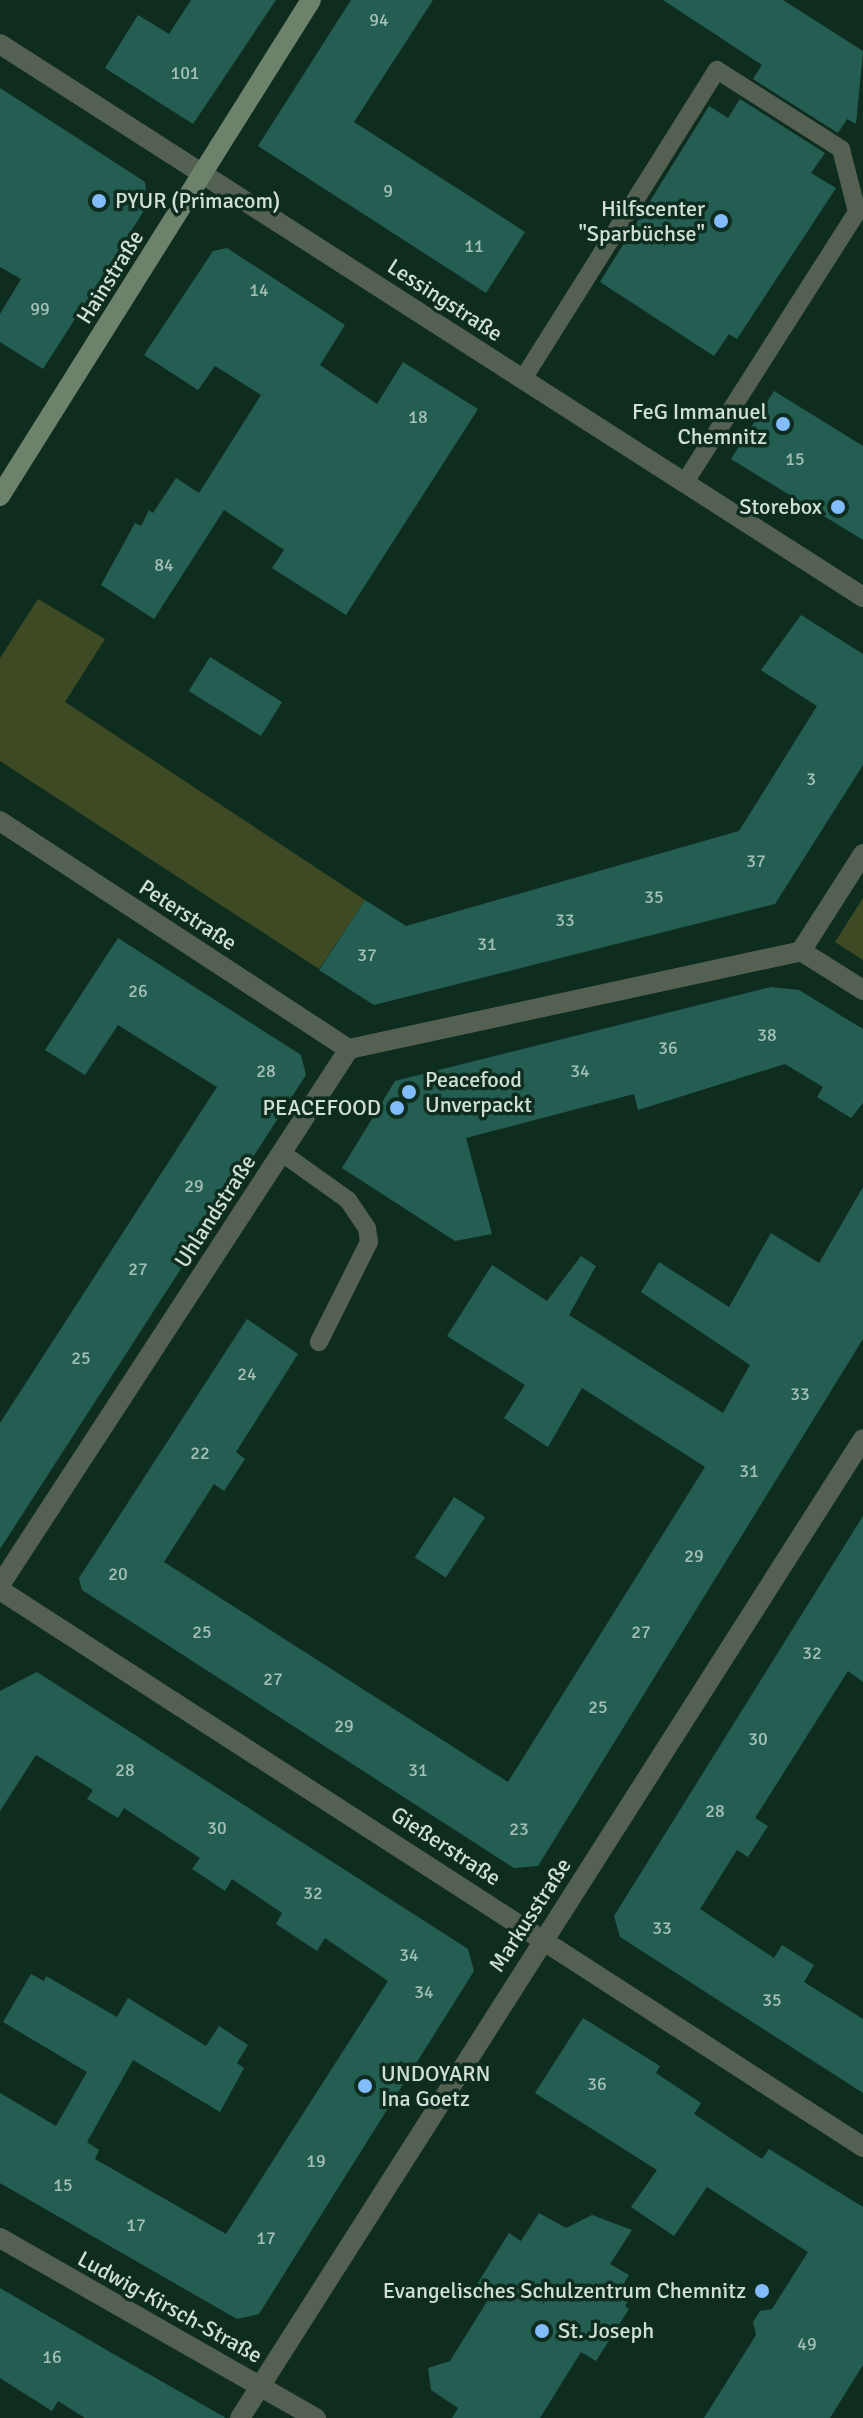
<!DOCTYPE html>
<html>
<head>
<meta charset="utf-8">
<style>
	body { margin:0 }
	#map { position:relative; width:863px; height:2418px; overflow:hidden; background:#0f2d1f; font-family:Signika,sans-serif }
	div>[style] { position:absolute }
	.green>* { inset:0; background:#3e4a23 }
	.building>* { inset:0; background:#245e53; transform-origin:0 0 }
	.lane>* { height:18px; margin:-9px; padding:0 9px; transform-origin:9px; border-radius:9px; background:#546152 }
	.street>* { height:20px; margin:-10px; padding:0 10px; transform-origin:10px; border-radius:10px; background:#546152 }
	.secondary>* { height:20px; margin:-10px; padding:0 10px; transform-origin:10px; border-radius:10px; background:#6d826a }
	.dots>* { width:22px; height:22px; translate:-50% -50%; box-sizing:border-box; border:4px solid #0f2d1f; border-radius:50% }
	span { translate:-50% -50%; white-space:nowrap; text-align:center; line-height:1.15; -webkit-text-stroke:7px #0f2d1f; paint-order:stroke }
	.number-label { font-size:18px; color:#a5c0b6 }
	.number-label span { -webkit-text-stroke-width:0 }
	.poi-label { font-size:22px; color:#d0e0d7 }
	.left { translate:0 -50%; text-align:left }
	.right { translate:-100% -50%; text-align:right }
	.street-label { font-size:22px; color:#d0e0d7 }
</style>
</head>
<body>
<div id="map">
	<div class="green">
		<div style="clip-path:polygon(38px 599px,105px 639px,65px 702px,365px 900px,319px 969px,0 761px,0 658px)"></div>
		<div style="clip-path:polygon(863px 898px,863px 960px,835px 942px)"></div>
	</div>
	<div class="building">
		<div style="clip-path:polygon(191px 0,276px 0,193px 124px,105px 68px,138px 15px,169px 34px)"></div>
		<div style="clip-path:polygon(351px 0,433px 0,354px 122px,525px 232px,486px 293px,258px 146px)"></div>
		<div style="clip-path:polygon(663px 0,783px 0,863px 51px,856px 124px,847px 119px,838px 133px,753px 79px,762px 65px)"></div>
		<div style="clip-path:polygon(0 88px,145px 182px,147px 206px,43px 369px,0 342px,0 314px,21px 279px,0 267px)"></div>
		<div style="clip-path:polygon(740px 99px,825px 153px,811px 173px,836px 188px,737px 339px,729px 334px,714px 356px,600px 282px,709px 106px,728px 118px)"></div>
		<div style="clip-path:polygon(227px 248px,345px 325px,320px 365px,377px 404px,403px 362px,478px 409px,346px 615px,272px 568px,284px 550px,224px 510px,154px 619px,101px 585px,135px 523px,141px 526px,149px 510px,153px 513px,176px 478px,199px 493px,261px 395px,215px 366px,198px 390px,144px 355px,213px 251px)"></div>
		<div style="clip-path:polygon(774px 391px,863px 446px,863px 540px,731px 459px)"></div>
		<div style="clip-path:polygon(801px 615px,863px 654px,863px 765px,775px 904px,374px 1005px,319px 970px,365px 900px,406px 926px,739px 831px,817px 706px,761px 670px)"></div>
		<div style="left:210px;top:657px;width:85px;height:40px;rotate:32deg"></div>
		<div style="clip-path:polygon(118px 938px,301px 1055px,306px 1075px,0 1549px,0 1423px,217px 1087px,118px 1025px,85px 1075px,45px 1050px)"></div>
		<div style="clip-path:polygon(771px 987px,799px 990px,863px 1029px,863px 1103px,851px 1118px,817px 1097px,823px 1087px,785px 1064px,638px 1110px,634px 1094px,466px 1138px,492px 1234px,455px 1241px,342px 1168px,395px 1081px)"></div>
		<div style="clip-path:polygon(863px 1187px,863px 1339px,538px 1866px,514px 1868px,82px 1590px,79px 1578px,247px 1319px,298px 1354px,236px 1452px,245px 1459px,224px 1491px,214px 1484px,164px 1562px,508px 1782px,705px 1467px,582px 1388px,548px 1447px,504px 1418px,525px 1385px,447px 1336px,492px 1265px,547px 1301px,581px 1256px,596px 1266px,569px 1315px,723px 1413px,750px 1365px,641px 1292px,659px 1262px,729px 1307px,771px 1233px,819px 1263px)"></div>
		<div style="left:454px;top:1497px;width:37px;height:72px;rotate:33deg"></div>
		<div style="clip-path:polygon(863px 1516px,863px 1682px,848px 1671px,755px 1818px,768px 1826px,748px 1857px,737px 1850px,700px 1909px,774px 1958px,782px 1945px,814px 1965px,804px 1982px,863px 2019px,863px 2093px,620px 1937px,614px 1916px)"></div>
		<div style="clip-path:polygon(37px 1672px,468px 1949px,474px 1971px,259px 2314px,237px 2319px,0 2183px,0 2093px,56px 2126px,87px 2072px,3px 2022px,31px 1974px,44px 1981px,46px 1976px,117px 2017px,128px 1998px,206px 2046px,219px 2026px,248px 2045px,237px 2063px,244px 2068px,220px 2112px,133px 2060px,87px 2142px,99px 2150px,95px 2159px,226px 2234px,388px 1981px,325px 1938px,317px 1951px,276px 1924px,282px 1913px,232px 1879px,225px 1891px,192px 1869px,200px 1858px,124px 1808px,118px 1818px,87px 1799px,93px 1790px,36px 1755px,0 1811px,0 1691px)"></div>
		<div style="clip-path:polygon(583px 2018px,660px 2066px,656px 2073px,701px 2103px,694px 2114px,762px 2159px,769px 2149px,863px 2207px,863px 2365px,830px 2418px,704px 2418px,756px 2335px,753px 2322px,760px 2311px,772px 2309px,808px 2252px,707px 2187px,674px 2236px,631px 2207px,657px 2170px,535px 2093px)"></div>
		<div style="clip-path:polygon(539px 2213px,566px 2228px,592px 2215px,632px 2230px,610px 2264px,629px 2275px,624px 2283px,635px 2290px,625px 2306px,629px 2309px,596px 2361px,581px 2352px,540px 2418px,452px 2418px,458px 2408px,431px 2390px,428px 2368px,450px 2361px,491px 2295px,476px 2286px,509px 2233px,521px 2241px)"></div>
		<div style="clip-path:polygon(0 2288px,110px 2352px,226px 2418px,85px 2418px,58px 2401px,52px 2411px,0 2378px)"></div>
	</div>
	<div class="lane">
		<div style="left:523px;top:379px;width:365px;rotate:-57.9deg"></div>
		<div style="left:717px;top:70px;width:147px;rotate:32.5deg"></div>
		<div style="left:841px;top:149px;width:65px;rotate:75.7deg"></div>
		<div style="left:857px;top:212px;width:320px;rotate:122.5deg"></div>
		<div style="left:282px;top:1153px;width:81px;rotate:35.5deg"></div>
		<div style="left:348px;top:1200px;width:34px;rotate:56deg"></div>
		<div style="left:367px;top:1228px;width:14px;rotate:82deg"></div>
		<div style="left:369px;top:1242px;width:112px;rotate:116.6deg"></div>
	</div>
	<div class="street">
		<div style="left:0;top:44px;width:1025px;rotate:32.65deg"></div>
		<div style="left:0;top:821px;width:417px;rotate:33.2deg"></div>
		<div style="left:801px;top:951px;width:115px;rotate:-57.4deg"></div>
		<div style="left:801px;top:951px;width:73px;rotate:32.2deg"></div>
		<div style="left:0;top:1585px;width:640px;rotate:-56.93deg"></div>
		<div style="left:349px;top:1049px;width:463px;rotate:-12.2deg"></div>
		<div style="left:0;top:1590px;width:1027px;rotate:32.84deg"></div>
		<div style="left:0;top:2238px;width:364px;rotate:29.7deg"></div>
		<div style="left:240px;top:2418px;width:1160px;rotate:-57.53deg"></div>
	</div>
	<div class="secondary">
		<div style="left:0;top:496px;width:585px;rotate:-57.91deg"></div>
	</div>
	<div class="dots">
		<div style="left:99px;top:201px;background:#83bcfb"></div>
		<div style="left:721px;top:221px;background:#83bcfb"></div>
		<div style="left:783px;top:424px;background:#83bcfb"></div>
		<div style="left:838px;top:507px;background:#83bcfb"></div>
		<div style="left:409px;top:1092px;background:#83bcfb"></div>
		<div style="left:397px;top:1108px;background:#83bcfb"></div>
		<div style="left:365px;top:2086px;background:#83bcfb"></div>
		<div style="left:762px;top:2291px;background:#83bcfb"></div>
		<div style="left:542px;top:2331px;background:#83bcfb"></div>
	</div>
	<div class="number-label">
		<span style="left:379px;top:20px">94</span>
		<span style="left:185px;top:73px">101</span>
		<span style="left:388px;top:191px">9</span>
		<span style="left:474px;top:246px">11</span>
		<span style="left:259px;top:290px">14</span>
		<span style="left:40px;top:309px">99</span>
		<span style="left:418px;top:417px">18</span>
		<span style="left:795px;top:459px">15</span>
		<span style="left:164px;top:565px">84</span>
		<span style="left:811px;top:779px">3</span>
		<span style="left:756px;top:861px">37</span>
		<span style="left:654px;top:897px">35</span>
		<span style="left:565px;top:920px">33</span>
		<span style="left:487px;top:944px">31</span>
		<span style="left:367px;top:955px">37</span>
		<span style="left:138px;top:991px">26</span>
		<span style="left:767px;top:1035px">38</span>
		<span style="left:668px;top:1048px">36</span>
		<span style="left:266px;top:1071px">28</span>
		<span style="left:580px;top:1071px">34</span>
		<span style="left:194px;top:1186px">29</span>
		<span style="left:138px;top:1269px">27</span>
		<span style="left:81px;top:1358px">25</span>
		<span style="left:247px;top:1374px">24</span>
		<span style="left:800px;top:1394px">33</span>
		<span style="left:200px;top:1453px">22</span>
		<span style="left:749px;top:1471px">31</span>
		<span style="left:694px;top:1556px">29</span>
		<span style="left:118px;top:1574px">20</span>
		<span style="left:202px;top:1632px">25</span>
		<span style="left:641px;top:1632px">27</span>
		<span style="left:812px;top:1653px">32</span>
		<span style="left:273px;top:1679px">27</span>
		<span style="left:598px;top:1707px">25</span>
		<span style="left:344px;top:1726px">29</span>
		<span style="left:758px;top:1739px">30</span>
		<span style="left:125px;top:1770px">28</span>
		<span style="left:418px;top:1770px">31</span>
		<span style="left:715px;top:1811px">28</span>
		<span style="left:217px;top:1828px">30</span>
		<span style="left:519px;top:1829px">23</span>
		<span style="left:313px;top:1893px">32</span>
		<span style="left:662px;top:1928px">33</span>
		<span style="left:409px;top:1955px">34</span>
		<span style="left:424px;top:1992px">34</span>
		<span style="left:772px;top:2000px">35</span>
		<span style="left:597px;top:2084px">36</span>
		<span style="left:316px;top:2161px">19</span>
		<span style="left:63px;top:2185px">15</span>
		<span style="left:136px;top:2225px">17</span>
		<span style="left:266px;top:2238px">17</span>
		<span style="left:807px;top:2344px">49</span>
		<span style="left:52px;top:2357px">16</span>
	</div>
	<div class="poi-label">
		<span class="left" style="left:115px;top:201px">PYUR (Primacom)</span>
		<span class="right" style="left:705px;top:221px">Hilfscenter<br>"Sparbüchse"</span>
		<span class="right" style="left:767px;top:424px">FeG Immanuel<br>Chemnitz</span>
		<span class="right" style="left:822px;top:507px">Storebox</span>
		<span class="left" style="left:425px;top:1092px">Peacefood<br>Unverpackt</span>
		<span class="right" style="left:381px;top:1108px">PEACEFOOD</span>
		<span class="left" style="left:381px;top:2086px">UNDOYARN<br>Ina Goetz</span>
		<span class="right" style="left:746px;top:2291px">Evangelisches Schulzentrum Chemnitz</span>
		<span class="left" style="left:558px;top:2331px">St. Joseph</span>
	</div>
	<div class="street-label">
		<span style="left:110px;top:277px;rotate:-58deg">Hainstraße</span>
		<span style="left:445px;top:300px;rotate:33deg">Lessingstraße</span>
		<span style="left:188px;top:915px;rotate:33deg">Peterstraße</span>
		<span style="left:215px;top:1211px;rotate:-57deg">Uhlandstraße</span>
		<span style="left:446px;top:1846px;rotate:33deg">Gießerstraße</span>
		<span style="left:530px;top:1915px;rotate:-57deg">Markusstraße</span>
		<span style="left:170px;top:2307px;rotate:29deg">Ludwig-Kirsch-Straße</span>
	</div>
</div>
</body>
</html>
